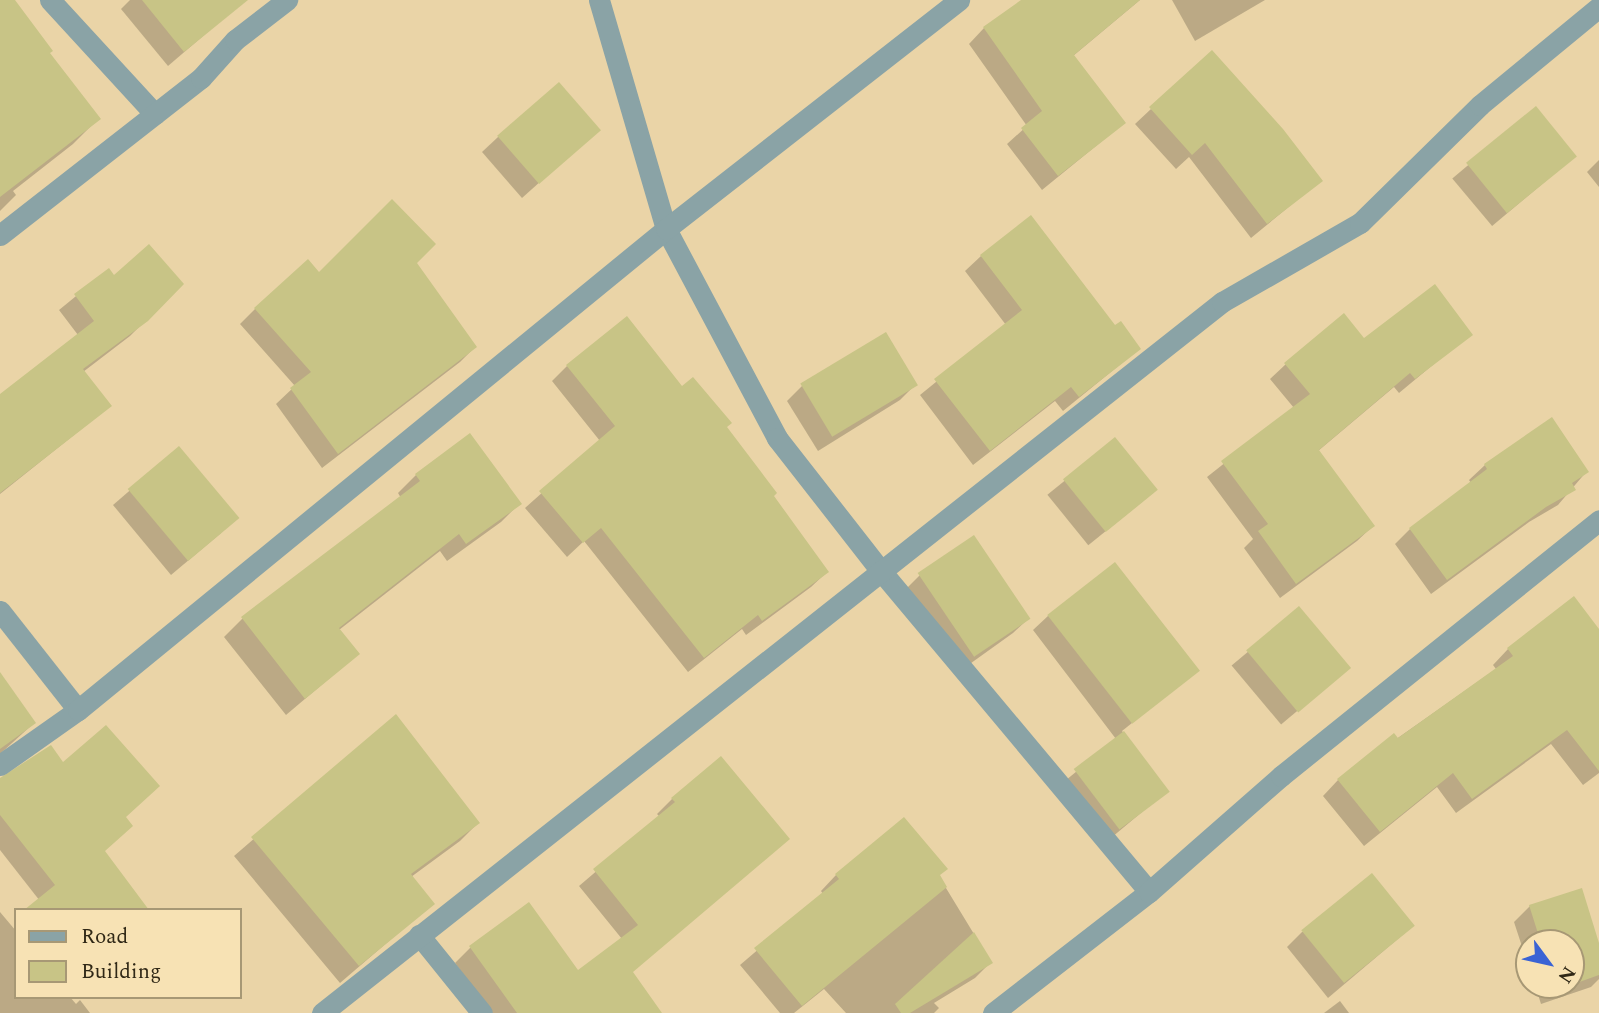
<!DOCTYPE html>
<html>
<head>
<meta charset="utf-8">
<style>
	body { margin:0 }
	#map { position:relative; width:1599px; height:1013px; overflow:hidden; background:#ead4a7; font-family:Spectral,serif }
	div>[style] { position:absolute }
	.shadow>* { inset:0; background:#0003; transform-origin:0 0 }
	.building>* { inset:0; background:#c8c486; transform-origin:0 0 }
	.minor>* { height:21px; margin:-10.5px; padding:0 10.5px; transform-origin:10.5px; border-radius:10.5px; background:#8aa3a6 }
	span { translate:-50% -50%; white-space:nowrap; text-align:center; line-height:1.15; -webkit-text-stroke:5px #f7e2b4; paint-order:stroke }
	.legend { position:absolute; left:14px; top:908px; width:228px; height:91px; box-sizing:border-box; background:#f7e2b4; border:2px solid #a79875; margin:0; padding:9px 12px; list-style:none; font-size:21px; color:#302816 }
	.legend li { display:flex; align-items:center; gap:14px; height:35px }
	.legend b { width:35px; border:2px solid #a79875 }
	.north { position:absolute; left:1515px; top:929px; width:70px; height:70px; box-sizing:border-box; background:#f7e2b4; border:2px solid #a79875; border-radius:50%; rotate:123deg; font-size:19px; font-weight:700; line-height:28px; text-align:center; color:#302816 }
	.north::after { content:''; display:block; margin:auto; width:24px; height:32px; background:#3a63d4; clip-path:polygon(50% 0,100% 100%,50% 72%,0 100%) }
</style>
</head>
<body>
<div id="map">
	<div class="shadow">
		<div style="clip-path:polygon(7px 0,13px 0,48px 53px,98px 119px,73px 144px,13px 191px,16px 195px,0 211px,0 6px)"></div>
		<div style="clip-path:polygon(130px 0,233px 0,238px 6px,168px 66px,121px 9px)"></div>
		<div style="clip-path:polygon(1024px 0,1140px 0,1073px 56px,1124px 123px,1042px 190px,1007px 144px,1027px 126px,969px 44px,984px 28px)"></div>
		<div style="clip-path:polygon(1172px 0,1265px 0,1195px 41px)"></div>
		<div style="clip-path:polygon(1151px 109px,1320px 181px,1251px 238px,1189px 157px,1176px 169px,1135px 124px)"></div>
		<div style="left:1535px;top:109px;width:62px;height:108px;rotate:50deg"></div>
		<div style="clip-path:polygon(598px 130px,522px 198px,482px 152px,498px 137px)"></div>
		<div style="clip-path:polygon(1599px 160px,1599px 187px,1587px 172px)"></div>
		<div style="clip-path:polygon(981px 256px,1115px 327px,1139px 349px,1063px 411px,1055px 401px,973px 465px,920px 395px,1006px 325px,965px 271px)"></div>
		<div style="clip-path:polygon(414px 263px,475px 347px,460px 362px,322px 468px,276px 404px,295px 386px,240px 324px,255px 309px,319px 275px)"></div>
		<div style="clip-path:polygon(108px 270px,114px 278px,182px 284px,130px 336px,83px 372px,110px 406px,0 494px,0 396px,78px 335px,59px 310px)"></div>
		<div style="clip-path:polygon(1470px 334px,1399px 393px,1394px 387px,1318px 451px,1373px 526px,1357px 541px,1280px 598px,1244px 548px,1253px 539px,1207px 477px,1294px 408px,1270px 379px,1286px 364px,1364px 340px)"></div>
		<div style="clip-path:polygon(567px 366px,681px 389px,725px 428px,827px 572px,811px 587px,746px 635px,742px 629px,688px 672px,584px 541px,567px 557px,525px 508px,600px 441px,552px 381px)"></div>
		<div style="clip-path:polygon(916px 384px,900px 400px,818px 451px,787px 401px,802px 386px)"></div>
		<div style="left:1115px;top:440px;width:65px;height:87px;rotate:51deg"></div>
		<div style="clip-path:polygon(179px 448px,221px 533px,171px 575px,113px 505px)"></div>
		<div style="clip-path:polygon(1485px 465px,1587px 471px,1558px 505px,1529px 522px,1431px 594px,1395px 544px,1410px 529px,1471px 483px,1469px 480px)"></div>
		<div style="clip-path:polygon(416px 475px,519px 504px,501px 522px,447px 561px,440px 551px,339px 630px,358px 654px,286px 715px,224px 637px,242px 619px,401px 498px,398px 493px)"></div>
		<div style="clip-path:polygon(920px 575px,1029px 618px,1013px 633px,960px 671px,904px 591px)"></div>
		<div style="clip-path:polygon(1573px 599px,1599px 632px,1599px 773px,1583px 785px,1551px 744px,1456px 813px,1437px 787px,1364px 846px,1323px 796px,1338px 780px,1496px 669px,1493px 665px,1508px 649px)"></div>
		<div style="left:1299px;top:609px;width:77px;height:88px;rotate:50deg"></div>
		<div style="clip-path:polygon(1049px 615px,1197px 671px,1122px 731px,1167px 791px,1105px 843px,1060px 785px,1116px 739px,1033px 630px)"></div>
		<div style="clip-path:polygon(0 675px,34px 723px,0 754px)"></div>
		<div style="clip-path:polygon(396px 716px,478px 823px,460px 841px,411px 877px,432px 904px,340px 983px,234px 856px)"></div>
		<div style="clip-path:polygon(721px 759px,632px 973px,655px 1013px,491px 1013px,455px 963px,470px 948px,529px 905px,577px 973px,622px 939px,579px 886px,660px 817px,657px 814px,672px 799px)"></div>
		<div style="clip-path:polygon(63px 765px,103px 852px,47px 910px,0 850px,0 804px)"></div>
		<div style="clip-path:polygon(904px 819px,991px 962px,975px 978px,934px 1003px,939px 1008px,934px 1013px,846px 1013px,824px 989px,794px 1013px,780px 1013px,740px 965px,823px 894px,821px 891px,836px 875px)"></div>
		<div style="clip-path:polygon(1530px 906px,1599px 949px,1599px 979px,1591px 987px,1541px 1004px,1535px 985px,1571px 985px,1571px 943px,1529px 943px,1529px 968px,1514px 922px)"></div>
		<div style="clip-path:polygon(0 912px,16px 931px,16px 997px,70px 997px,76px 1004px,80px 1000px,90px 1013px,0 1013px)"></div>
		<div style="clip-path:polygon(1413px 926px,1328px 998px,1287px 947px,1302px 932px)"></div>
		<div style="clip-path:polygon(1340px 1001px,1349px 1013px,1324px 1013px)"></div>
	</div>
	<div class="building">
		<div style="clip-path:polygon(0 0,15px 0,53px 51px,50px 53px,101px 119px,0 197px)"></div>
		<div style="clip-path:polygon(142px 0,248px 0,184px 52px)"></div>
		<div style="clip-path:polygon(1021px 0,1140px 0,1074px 55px,1126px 123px,1058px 176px,1021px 128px,1042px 111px,983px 27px)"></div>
		<div style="clip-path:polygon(1212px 50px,1283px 129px,1323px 181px,1267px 224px,1205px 143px,1192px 155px,1149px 107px)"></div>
		<div style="left:559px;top:82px;width:64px;height:82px;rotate:49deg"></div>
		<div style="left:1536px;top:106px;width:65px;height:90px;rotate:51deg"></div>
		<div style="clip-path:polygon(392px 199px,436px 244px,417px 263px,477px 347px,338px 454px,290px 388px,311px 372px,254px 308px,308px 259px,319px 272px)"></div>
		<div style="clip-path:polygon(1031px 215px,1115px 325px,1121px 321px,1141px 349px,1079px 397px,1071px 387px,990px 451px,934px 379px,1022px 310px,980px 255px)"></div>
		<div style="clip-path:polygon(149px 244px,184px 284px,148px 321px,83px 369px,112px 406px,0 493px,0 394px,94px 321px,74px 294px,109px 268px,114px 275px)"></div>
		<div style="clip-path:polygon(1435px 284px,1473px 335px,1415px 379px,1410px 373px,1319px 450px,1375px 526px,1296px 584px,1258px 531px,1268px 524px,1221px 461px,1310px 394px,1284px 363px,1344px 313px,1364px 338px)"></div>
		<div style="clip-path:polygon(627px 316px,682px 386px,693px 377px,732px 423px,727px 427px,777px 493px,774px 496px,829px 572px,762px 621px,758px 615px,704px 658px,601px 528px,583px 543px,539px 491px,615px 426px,566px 365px)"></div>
		<div style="left:886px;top:332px;width:62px;height:100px;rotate:59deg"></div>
		<div style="clip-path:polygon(1552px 417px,1589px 472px,1572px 483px,1576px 490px,1546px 507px,1447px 580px,1409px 528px,1487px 469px,1484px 464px)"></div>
		<div style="clip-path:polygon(470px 433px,522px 504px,466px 544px,459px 534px,339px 628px,360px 654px,305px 699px,241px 617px,420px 481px,415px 474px)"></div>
		<div style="left:1115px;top:437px;width:68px;height:67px;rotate:51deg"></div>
		<div style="left:179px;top:446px;width:94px;height:67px;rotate:50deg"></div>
		<div style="left:974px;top:535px;width:101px;height:68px;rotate:56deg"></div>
		<div style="left:1115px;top:562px;width:138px;height:86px;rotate:52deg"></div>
		<div style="clip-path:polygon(1574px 596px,1599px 629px,1599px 771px,1567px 730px,1472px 799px,1453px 773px,1380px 832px,1337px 779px,1394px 733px,1398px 738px,1513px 656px,1507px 648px)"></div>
		<div style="left:1299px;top:606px;width:81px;height:69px;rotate:50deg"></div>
		<div style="clip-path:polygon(0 672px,36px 723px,0 749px)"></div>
		<div style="clip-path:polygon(396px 714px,480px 823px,411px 874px,435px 904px,359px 966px,251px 837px)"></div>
		<div style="clip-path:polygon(106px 725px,160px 786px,126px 817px,133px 826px,105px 851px,149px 910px,24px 910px,55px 885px,0 815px,0 778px,51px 745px,63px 762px)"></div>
		<div style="left:1124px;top:731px;width:76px;height:63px;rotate:53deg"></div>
		<div style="clip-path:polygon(721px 756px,790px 839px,633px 972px,662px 1013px,517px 1013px,469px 946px,529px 902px,578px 970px,638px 925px,593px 869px,675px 802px,671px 798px)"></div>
		<div style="clip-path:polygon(904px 817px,948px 869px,940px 875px,947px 887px,802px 1006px,754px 948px,839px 879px,835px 874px)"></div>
		<div style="left:1372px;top:873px;width:68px;height:91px;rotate:51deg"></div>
		<div style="clip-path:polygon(1582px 888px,1599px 943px,1599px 975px,1571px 985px,1571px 943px,1541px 943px,1529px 905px)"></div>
		<div style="clip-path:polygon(974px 932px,993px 963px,910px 1013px,901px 1013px,895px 1004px)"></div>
	</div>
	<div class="minor">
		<div style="left:50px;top:0;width:155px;rotate:47.4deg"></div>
		<div style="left:599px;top:0;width:239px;rotate:73.7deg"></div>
		<div style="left:666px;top:229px;width:237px;rotate:62deg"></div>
		<div style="left:777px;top:438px;width:169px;rotate:52deg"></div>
		<div style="left:881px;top:571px;width:418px;rotate:50.1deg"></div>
		<div style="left:0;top:235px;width:255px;rotate:-38deg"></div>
		<div style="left:201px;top:78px;width:51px;rotate:-48.2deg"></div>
		<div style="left:235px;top:40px;width:66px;rotate:-37.6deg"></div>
		<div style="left:0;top:611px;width:126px;rotate:51.8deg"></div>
		<div style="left:0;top:765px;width:95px;rotate:-35.2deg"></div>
		<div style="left:78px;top:710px;width:760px;rotate:-39.28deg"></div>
		<div style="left:666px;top:229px;width:372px;rotate:-38deg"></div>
		<div style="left:419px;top:935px;width:100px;rotate:51.1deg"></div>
		<div style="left:322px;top:1013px;width:1147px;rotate:-38.31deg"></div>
		<div style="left:1222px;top:302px;width:159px;rotate:-29.8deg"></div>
		<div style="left:1360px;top:223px;width:168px;rotate:-44.5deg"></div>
		<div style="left:1480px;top:105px;width:154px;rotate:-39.5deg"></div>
		<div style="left:993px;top:1013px;width:197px;rotate:-37.8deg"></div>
		<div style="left:1149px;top:892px;width:176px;rotate:-41.3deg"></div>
		<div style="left:1281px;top:776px;width:408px;rotate:-38.8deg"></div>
	</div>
	<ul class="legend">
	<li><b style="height:9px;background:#8aa3a6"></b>Road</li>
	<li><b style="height:19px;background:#c8c486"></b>Building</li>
	</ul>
	<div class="north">N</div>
</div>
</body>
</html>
